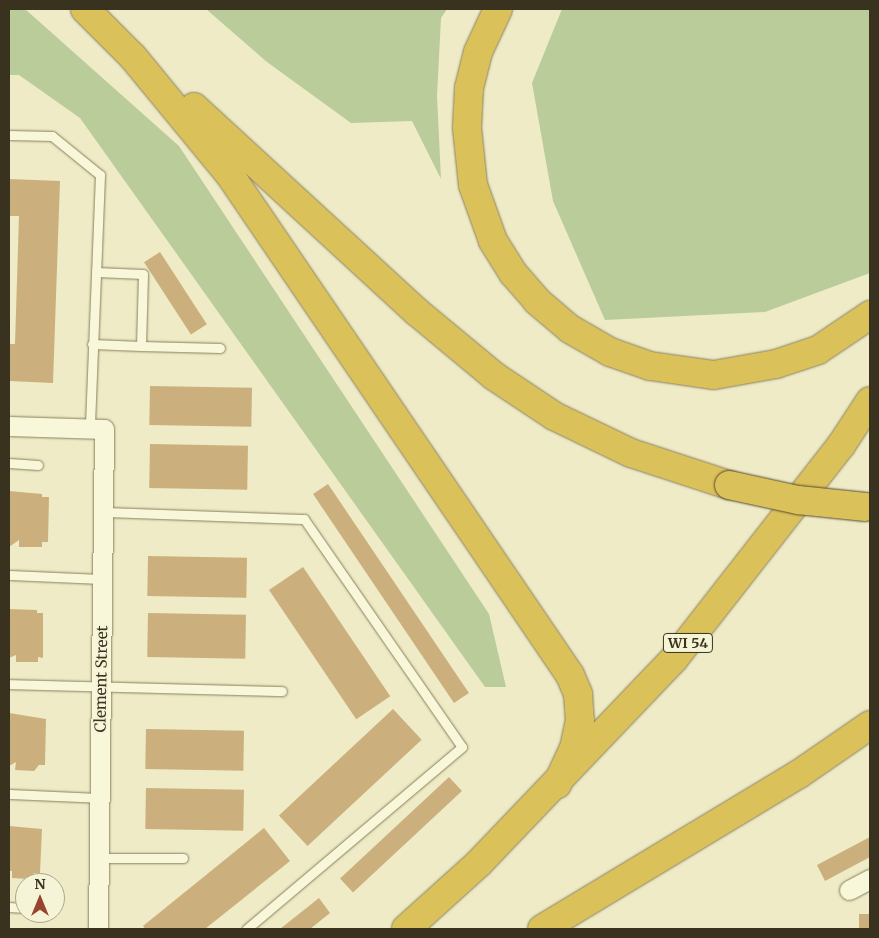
<!DOCTYPE html>
<html>
<head>
<meta charset="utf-8">
<style>
	body { margin:0 }
	#map { position:relative; width:879px; height:938px; overflow:hidden; background:#eeebc6; font-family:Merriweather,serif }
	div>[style] { position:absolute }
	.green>* { inset:0; background:#bacc9a }
	.building>* { inset:0; background:#cbb07d; transform-origin:0 0 }
	.roads { filter:drop-shadow(0 0 1px #897f5c) drop-shadow(0 0 1px #897f5c) }
	.lane>* { height:9px; margin:-4.5px; padding:0 4.5px; transform-origin:4.5px; border-radius:4.5px; background:#f8f7d9 }
	.street>* { height:19px; margin:-9.5px; padding:0 9.5px; transform-origin:9.5px; border-radius:9.5px; background:#f8f7d9 }
	.highway>* { height:28px; margin:-14px; padding:0 14px; transform-origin:14px; border-radius:14px; background:#dbc159 }
	.bridges { filter:drop-shadow(0 0 1px #574b30) drop-shadow(0 0 1px #574b30) }
	.highway-bridge>* { height:28px; margin:-14px; padding:0 14px; transform-origin:14px; border-radius:14px; background:#dbc159 }
	span { translate:-50% -50%; white-space:nowrap; text-align:center; line-height:1.15; -webkit-text-stroke:4px #f5f4d6; paint-order:stroke }
	.shield-label span { padding:1px 4px; background:#f5f4d6; border:1px solid; border-radius:4px; -webkit-text-stroke-width:0 }
	.shield-label { font-size:14px; color:#39321f; font-weight:700 }
	.street-label { font-size:15px; color:#39321f }
	.frame { position:absolute; inset:0; border:10px solid #39321f; pointer-events:none }
	.north { position:absolute; left:15px; top:873px; width:50px; height:50px; box-sizing:border-box; background:#f5f4d6; border:1px solid #aaa68d; border-radius:50%; rotate:0deg; font-size:14px; font-weight:700; line-height:20px; text-align:center; color:#39321f }
	.north::after { content:''; display:block; margin:auto; width:18px; height:22px; background:#97462d; clip-path:polygon(50% 0,100% 100%,50% 72%,0 100%) }
</style>
</head>
<body>
<div id="map">
	<div class="green">
		<div style="clip-path:polygon(9px 9px,25px 9px,179px 146px,489px 614px,506px 687px,485px 687px,80px 118px,19px 75px,9px 75px)"></div>
		<div style="clip-path:polygon(206px 9px,447px 9px,441px 18px,437px 96px,441px 179px,412px 121px,351px 123px,267px 62px)"></div>
		<div style="clip-path:polygon(562px 9px,870px 9px,870px 273px,765px 312px,605px 320px,553px 201px,532px 83px)"></div>
	</div>
	<div class="building">
		<div style="clip-path:polygon(9px 179px,60px 181px,53px 383px,9px 381px,9px 344px,15px 344px,19px 216px,9px 216px)"></div>
		<div style="left:160px;top:252px;width:86px;height:19px;rotate:57deg"></div>
		<div style="left:150px;top:386px;width:102px;height:39px;rotate:1deg"></div>
		<div style="left:150px;top:444px;width:98px;height:44px;rotate:1deg"></div>
		<div style="left:328px;top:484px;width:252px;height:18px;rotate:56deg"></div>
		<div style="clip-path:polygon(9px 491px,42px 494px,42px 497px,49px 497px,48px 542px,42px 542px,42px 547px,19px 547px,19px 540px,9px 547px)"></div>
		<div style="left:148px;top:556px;width:99px;height:40px;rotate:1deg"></div>
		<div style="left:303px;top:567px;width:156px;height:41px;rotate:56deg"></div>
		<div style="clip-path:polygon(9px 609px,37px 610px,37px 613px,43px 613px,43px 658px,38px 657px,38px 662px,16px 662px,16px 655px,9px 658px)"></div>
		<div style="left:148px;top:613px;width:98px;height:44px;rotate:1deg"></div>
		<div style="left:393px;top:709px;width:42px;height:156px;rotate:47deg"></div>
		<div style="clip-path:polygon(9px 713px,46px 719px,45px 765px,39px 765px,34px 771px,15px 770px,16px 762px,9px 766px)"></div>
		<div style="left:146px;top:729px;width:98px;height:40px;rotate:1deg"></div>
		<div style="left:449px;top:777px;width:19px;height:149px;rotate:47deg"></div>
		<div style="left:146px;top:788px;width:98px;height:41px;rotate:1deg"></div>
		<div style="clip-path:polygon(9px 826px,42px 829px,40px 873px,34px 873px,29px 879px,12px 878px,12px 871px,9px 871px)"></div>
		<div style="clip-path:polygon(264px 828px,290px 861px,205px 929px,145px 929px,143px 926px)"></div>
		<div style="clip-path:polygon(870px 837px,870px 857px,825px 881px,817px 865px)"></div>
		<div style="clip-path:polygon(319px 898px,330px 913px,310px 929px,280px 929px)"></div>
		<div style="left:859px;top:914px;width:11px;height:15px"></div>
	</div>
	<div class="roads">
		<div class="lane">
			<div style="left:9px;top:135px;width:43px;rotate:1.3deg"></div>
			<div style="left:52px;top:136px;width:62px;rotate:39.1deg"></div>
			<div style="left:100px;top:175px;width:254px;rotate:92.3deg"></div>
			<div style="left:92px;top:344px;width:49px;rotate:2.3deg"></div>
			<div style="left:141px;top:346px;width:72px;rotate:-88.4deg"></div>
			<div style="left:143px;top:274px;width:47px;rotate:-177.6deg"></div>
			<div style="left:141px;top:346px;width:79px;rotate:1.5deg"></div>
			<div style="left:9px;top:463px;width:29px;rotate:4deg"></div>
			<div style="left:103px;top:512px;width:201px;rotate:2deg"></div>
			<div style="left:304px;top:519px;width:277px;rotate:55.3deg"></div>
			<div style="left:462px;top:747px;width:282px;rotate:139.8deg"></div>
			<div style="left:9px;top:575px;width:93px;rotate:2.5deg"></div>
			<div style="left:9px;top:684px;width:273px;rotate:1.5deg"></div>
			<div style="left:9px;top:794px;width:90px;rotate:2.5deg"></div>
			<div style="left:99px;top:858px;width:84px"></div>
			<div style="left:9px;top:907px;width:16px;rotate:4deg"></div>
		</div>
		<div class="street">
			<div style="left:9px;top:426px;width:95px;rotate:1.8deg"></div>
			<div style="left:104px;top:429px;width:500px;rotate:90.69deg"></div>
			<div style="left:849px;top:890px;width:24px;rotate:-28deg"></div>
		</div>
		<div class="highway">
			<div style="left:85px;top:9px;width:68px;rotate:45deg"></div>
			<div style="left:133px;top:57px;width:153px;rotate:50.6deg"></div>
			<div style="left:230px;top:175px;width:605px;rotate:55.78deg"></div>
			<div style="left:570px;top:675px;width:21px;rotate:67deg"></div>
			<div style="left:578px;top:694px;width:26px;rotate:86deg"></div>
			<div style="left:580px;top:720px;width:29px;rotate:102deg"></div>
			<div style="left:574px;top:748px;width:40px;rotate:115deg"></div>
			<div style="left:498px;top:9px;width:47px;rotate:114.9deg"></div>
			<div style="left:478px;top:52px;width:37px;rotate:104deg"></div>
			<div style="left:469px;top:88px;width:40px;rotate:92.9deg"></div>
			<div style="left:467px;top:128px;width:57px;rotate:84deg"></div>
			<div style="left:473px;top:185px;width:59px;rotate:70.3deg"></div>
			<div style="left:493px;top:241px;width:38px;rotate:58deg"></div>
			<div style="left:513px;top:273px;width:37px;rotate:49deg"></div>
			<div style="left:537px;top:301px;width:43px;rotate:40.3deg"></div>
			<div style="left:570px;top:329px;width:46px;rotate:29.9deg"></div>
			<div style="left:610px;top:352px;width:42px;rotate:19.3deg"></div>
			<div style="left:650px;top:366px;width:65px;rotate:8deg"></div>
			<div style="left:714px;top:375px;width:63px;rotate:-10.1deg"></div>
			<div style="left:776px;top:364px;width:44px;rotate:-18.4deg"></div>
			<div style="left:818px;top:350px;width:63px;rotate:-33.9deg"></div>
			<div style="left:194px;top:107px;width:303px;rotate:42.6deg"></div>
			<div style="left:417px;top:312px;width:100px;rotate:39.7deg"></div>
			<div style="left:494px;top:376px;width:72px;rotate:33.7deg"></div>
			<div style="left:554px;top:416px;width:85px;rotate:25.7deg"></div>
			<div style="left:631px;top:453px;width:103px;rotate:18.1deg"></div>
			<div style="left:406px;top:929px;width:98px;rotate:-42.1deg"></div>
			<div style="left:479px;top:863px;width:282px;rotate:-46.3deg"></div>
			<div style="left:674px;top:659px;width:273px;rotate:-52deg"></div>
			<div style="left:842px;top:444px;width:51px;rotate:-56.9deg"></div>
			<div style="left:542px;top:929px;width:300px;rotate:-31.1deg"></div>
			<div style="left:799px;top:774px;width:86px;rotate:-34.6deg"></div>
		</div>
	</div>
	<div class="bridges">
		<div class="highway-bridge">
			<div style="left:729px;top:485px;width:71px;rotate:12.3deg"></div>
			<div style="left:798px;top:500px;width:68px;rotate:5.9deg"></div>
		</div>
	</div>
	<div class="shield-label">
		<span style="left:688px;top:643px">WI 54</span>
	</div>
	<div class="street-label">
		<span style="left:101px;top:679px;rotate:-89deg">Clement Street</span>
	</div>
	<div class="frame"></div>
	<div class="north">N</div>
</div>
</body>
</html>
